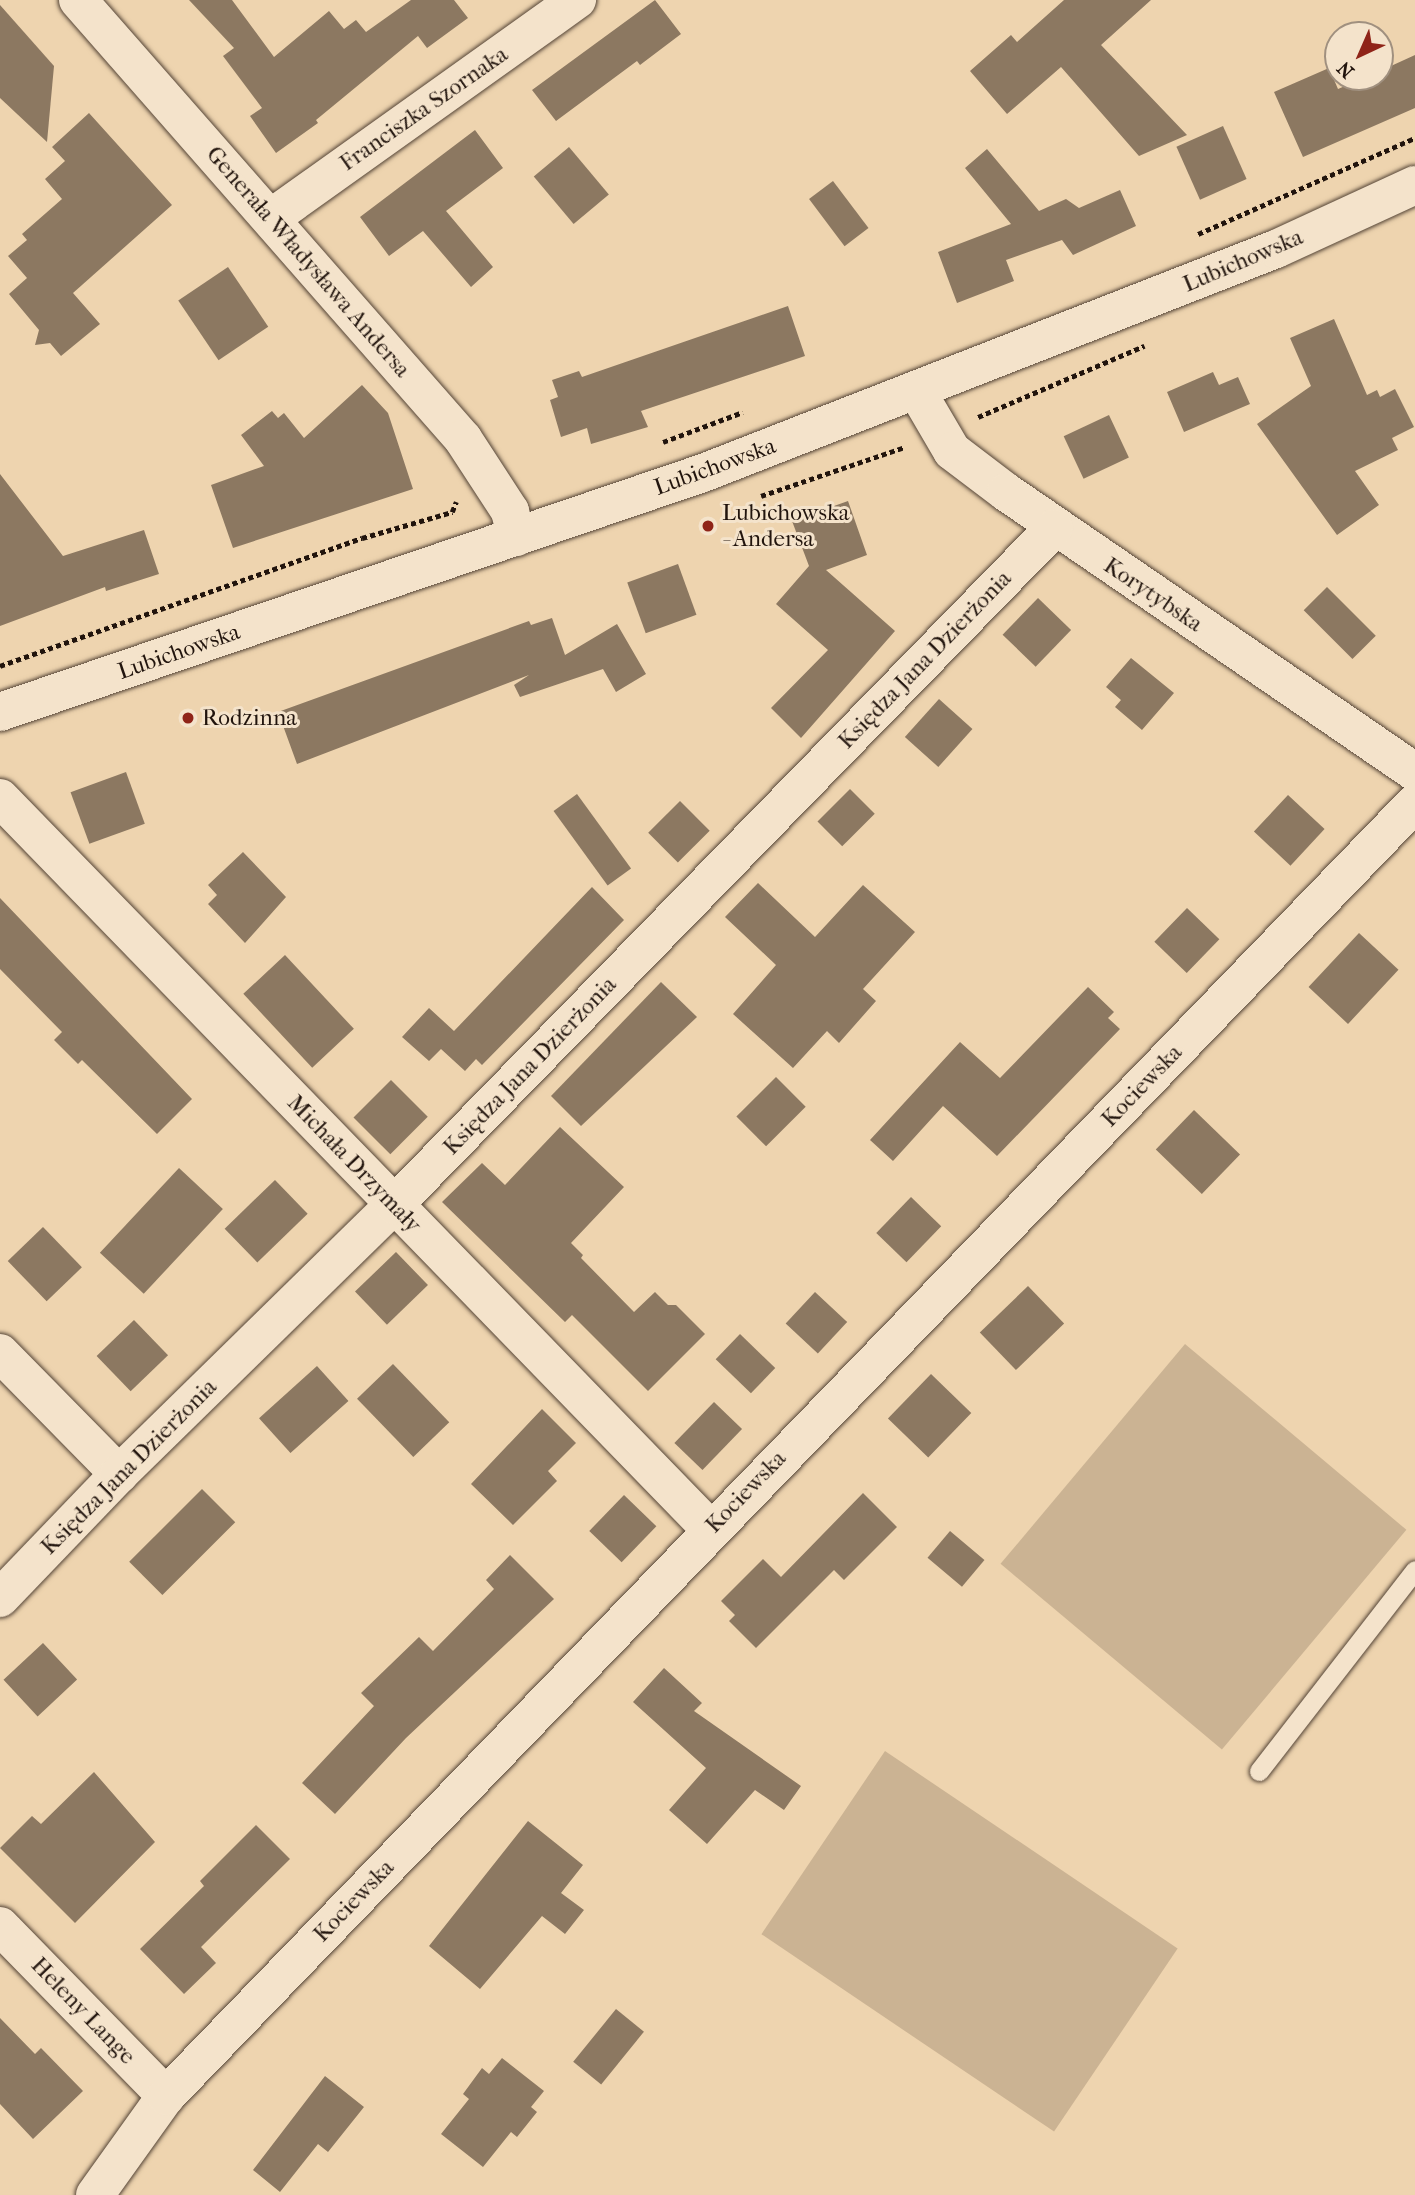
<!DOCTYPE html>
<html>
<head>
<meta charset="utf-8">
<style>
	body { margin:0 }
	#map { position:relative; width:1415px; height:2195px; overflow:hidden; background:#eed4af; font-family:"IM FELL French Canon",serif }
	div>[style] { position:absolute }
	.green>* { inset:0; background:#cbb393; transform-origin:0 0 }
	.building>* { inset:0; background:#8c7861; transform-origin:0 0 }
	.path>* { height:4.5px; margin-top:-2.25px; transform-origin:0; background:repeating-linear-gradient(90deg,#21140d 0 5px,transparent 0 8.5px) }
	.roads { filter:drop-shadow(0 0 2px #544436) drop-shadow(0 0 2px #544436) }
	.lane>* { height:19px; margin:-9.5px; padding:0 9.5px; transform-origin:9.5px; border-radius:9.5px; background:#f4e3cb }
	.street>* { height:38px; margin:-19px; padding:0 19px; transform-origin:19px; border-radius:19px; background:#f4e3cb }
	.secondary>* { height:38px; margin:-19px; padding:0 19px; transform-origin:19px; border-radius:19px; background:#f4e3cb }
	.dots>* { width:19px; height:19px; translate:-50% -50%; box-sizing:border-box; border:4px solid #f4e3cb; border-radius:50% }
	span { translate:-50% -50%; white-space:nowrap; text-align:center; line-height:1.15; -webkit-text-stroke:6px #f4e3cb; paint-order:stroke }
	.street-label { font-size:23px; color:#21140d }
	.poi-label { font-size:23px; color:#21140d }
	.left { translate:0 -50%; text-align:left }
	.north { position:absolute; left:1324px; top:21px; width:70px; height:70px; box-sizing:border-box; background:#f4e3cb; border:2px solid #a0907f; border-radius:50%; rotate:224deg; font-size:19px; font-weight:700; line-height:28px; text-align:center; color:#21140d }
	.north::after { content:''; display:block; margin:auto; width:24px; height:32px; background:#8f2418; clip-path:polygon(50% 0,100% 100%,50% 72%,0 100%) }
</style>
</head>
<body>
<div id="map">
	<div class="green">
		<div style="left:1185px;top:1344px;width:289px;height:287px;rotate:40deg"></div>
		<div style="left:885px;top:1751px;width:353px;height:221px;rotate:34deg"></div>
	</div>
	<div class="building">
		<div style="clip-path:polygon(189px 0,232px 0,274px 57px,329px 11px,344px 29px,356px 20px,366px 32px,411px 0,454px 0,468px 18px,427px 48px,418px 36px,316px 120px,318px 123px,276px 153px,250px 116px,262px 108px,223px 56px,234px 48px)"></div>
		<div style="clip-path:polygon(655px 0,681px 34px,640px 65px,637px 61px,556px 121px,532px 90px)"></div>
		<div style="clip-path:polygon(1064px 0,1151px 0,1101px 45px,1187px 135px,1139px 156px,1061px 67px,1007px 114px,970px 71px,1011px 35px,1017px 42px)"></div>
		<div style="clip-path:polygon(0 5px,54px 66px,47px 142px,0 98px)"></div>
		<div style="clip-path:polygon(1415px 55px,1415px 108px,1303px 157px,1274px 92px,1329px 68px,1338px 89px,1366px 77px,1380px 77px,1380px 71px)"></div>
		<div style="clip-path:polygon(89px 113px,172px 205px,73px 293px,100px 324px,61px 356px,50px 343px,35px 345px,39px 330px,9px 294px,27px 278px,8px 256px,27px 240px,22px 234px,62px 199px,45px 179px,65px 161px,52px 147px)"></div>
		<div style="left:1223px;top:126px;width:58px;height:51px;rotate:66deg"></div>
		<div style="clip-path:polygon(475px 130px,503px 168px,446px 211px,493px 267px,471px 287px,423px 231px,389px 256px,360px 217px)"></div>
		<div style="left:569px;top:147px;width:62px;height:46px;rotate:50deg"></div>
		<div style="clip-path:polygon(987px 149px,1039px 211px,1066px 199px,1079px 208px,1120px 190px,1136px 226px,1073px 255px,1062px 240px,1006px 260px,1014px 281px,957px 303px,938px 252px,1011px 224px,965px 168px)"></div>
		<div style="left:833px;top:181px;width:59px;height:30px;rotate:53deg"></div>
		<div style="left:228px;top:267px;width:72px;height:60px;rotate:56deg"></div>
		<div style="clip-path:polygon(788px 306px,805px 356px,641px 411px,648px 427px,591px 444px,587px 428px,561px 437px,550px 400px,558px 397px,552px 380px,579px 371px,582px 377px)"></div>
		<div style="clip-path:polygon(1334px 319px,1367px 395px,1377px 390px,1380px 397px,1395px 389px,1414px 427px,1392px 438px,1398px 450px,1355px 471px,1379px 505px,1337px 535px,1257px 424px,1311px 386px,1290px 338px)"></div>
		<div style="clip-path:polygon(1213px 372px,1219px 385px,1238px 377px,1250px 404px,1184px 432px,1167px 392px)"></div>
		<div style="clip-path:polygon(362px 385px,388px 413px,413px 489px,233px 548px,211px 485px,264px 466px,241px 435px,272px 411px,278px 418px,284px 413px,304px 438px)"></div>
		<div style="left:1109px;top:415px;width:47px;height:50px;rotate:65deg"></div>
		<div style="clip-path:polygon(0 474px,63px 556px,144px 530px,159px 574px,106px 591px,105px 587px,0 626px)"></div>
		<div style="clip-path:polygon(848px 501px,867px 555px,826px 570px,895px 631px,801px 738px,771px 708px,828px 650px,776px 604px,809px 566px,792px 521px)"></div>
		<div style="left:678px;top:564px;width:54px;height:54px;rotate:70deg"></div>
		<div style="left:1327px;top:587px;width:69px;height:33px;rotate:45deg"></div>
		<div style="left:1038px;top:598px;width:46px;height:51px;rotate:44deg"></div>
		<div style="clip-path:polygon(552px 618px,565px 655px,617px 624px,646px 674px,616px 692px,603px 669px,520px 697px,514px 685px,529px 675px,297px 764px,278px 712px,529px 621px,531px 625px)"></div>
		<div style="clip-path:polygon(1131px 658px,1174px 693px,1142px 730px,1115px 707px,1121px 700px,1106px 687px)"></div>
		<div style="left:939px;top:699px;width:45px;height:51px;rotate:42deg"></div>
		<div style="left:126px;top:772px;width:55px;height:59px;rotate:70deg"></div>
		<div style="left:850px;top:789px;width:35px;height:46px;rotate:45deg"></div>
		<div style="left:577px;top:794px;width:92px;height:29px;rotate:54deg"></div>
		<div style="left:1288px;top:795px;width:50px;height:50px;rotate:43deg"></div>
		<div style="left:680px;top:801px;width:42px;height:45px;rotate:45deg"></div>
		<div style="clip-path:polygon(243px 852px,286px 897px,245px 943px,208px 904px,217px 895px,208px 885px)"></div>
		<div style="clip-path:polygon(758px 883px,815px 937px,863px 885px,915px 932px,863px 989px,876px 1001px,839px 1043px,827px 1031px,793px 1068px,733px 1014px,776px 965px,725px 917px)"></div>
		<div style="clip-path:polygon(592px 887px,624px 920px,482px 1065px,476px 1059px,465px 1071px,441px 1049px,429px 1061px,402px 1037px,429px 1008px,454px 1031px)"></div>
		<div style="clip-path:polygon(0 898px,192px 1099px,157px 1134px,82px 1060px,78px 1064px,54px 1040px,62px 1032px,0 969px)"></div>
		<div style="left:1187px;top:908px;width:45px;height:47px;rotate:44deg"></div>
		<div style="left:1359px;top:933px;width:54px;height:74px;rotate:43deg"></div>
		<div style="left:285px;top:955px;width:101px;height:57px;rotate:47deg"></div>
		<div style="clip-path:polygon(661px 982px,697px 1017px,581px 1126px,551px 1096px)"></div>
		<div style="clip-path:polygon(1088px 987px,1114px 1012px,1108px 1018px,1120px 1029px,997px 1156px,943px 1106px,893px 1161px,870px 1140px,960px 1042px,1000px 1078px)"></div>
		<div style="left:776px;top:1077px;width:42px;height:56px;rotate:45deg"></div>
		<div style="left:391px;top:1080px;width:52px;height:53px;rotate:45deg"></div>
		<div style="left:1194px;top:1110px;width:64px;height:55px;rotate:44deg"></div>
		<div style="clip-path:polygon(560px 1127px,624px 1187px,571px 1243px,583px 1255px,581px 1258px,634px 1312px,655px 1292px,668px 1305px,676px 1305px,705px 1334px,648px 1391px,572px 1315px,565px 1322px,442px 1202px,482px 1163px,505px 1185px)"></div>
		<div style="left:179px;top:1168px;width:60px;height:116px;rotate:43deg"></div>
		<div style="left:275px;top:1180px;width:47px;height:70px;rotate:46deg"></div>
		<div style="left:911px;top:1197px;width:42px;height:50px;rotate:44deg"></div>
		<div style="left:43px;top:1227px;width:56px;height:49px;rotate:46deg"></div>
		<div style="left:396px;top:1252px;width:46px;height:57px;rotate:46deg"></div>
		<div style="left:1028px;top:1286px;width:52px;height:67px;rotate:46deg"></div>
		<div style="left:815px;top:1292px;width:44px;height:43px;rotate:43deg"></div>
		<div style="left:134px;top:1320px;width:49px;height:52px;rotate:46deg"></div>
		<div style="left:740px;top:1334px;width:49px;height:35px;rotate:44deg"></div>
		<div style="left:393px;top:1364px;width:81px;height:50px;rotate:46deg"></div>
		<div style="left:317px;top:1366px;width:47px;height:78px;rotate:48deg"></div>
		<div style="left:931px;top:1374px;width:56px;height:62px;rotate:44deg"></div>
		<div style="left:714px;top:1402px;width:39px;height:57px;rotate:44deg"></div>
		<div style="clip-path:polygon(542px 1409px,576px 1443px,548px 1471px,557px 1481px,513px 1525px,471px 1484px)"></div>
		<div style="left:202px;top:1489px;width:47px;height:103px;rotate:45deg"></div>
		<div style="clip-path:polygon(863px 1493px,897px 1527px,844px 1580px,834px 1570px,756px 1648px,729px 1621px,735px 1615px,721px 1601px,763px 1559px,781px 1577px)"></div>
		<div style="left:624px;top:1495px;width:45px;height:50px;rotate:44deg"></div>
		<div style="left:950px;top:1531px;width:45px;height:35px;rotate:40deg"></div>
		<div style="clip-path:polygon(510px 1555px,554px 1599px,406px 1738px,335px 1814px,302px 1783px,374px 1706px,361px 1693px,419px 1637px,433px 1651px,494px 1589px,486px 1580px)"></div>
		<div style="left:43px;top:1643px;width:50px;height:54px;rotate:47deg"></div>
		<div style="clip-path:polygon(664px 1668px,702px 1703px,694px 1711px,801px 1786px,784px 1810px,755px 1790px,707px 1844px,669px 1810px,706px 1768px,633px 1702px)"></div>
		<div style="clip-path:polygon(94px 1772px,155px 1842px,75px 1923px,0 1848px,32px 1816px,41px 1824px)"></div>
		<div style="clip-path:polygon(528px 1821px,583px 1865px,561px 1893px,584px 1910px,565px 1934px,542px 1916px,480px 1989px,429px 1946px)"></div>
		<div style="clip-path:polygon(256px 1825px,290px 1859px,201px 1947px,216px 1963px,184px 1994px,140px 1949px,204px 1886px,200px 1881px)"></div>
		<div style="left:616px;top:2009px;width:36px;height:68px;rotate:39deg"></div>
		<div style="clip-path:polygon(0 2018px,35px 2054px,41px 2048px,83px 2091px,33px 2139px,0 2104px)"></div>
		<div style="clip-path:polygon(502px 2058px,544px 2091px,531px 2107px,537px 2112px,517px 2137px,511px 2132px,483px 2167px,441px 2134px,469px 2099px,463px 2094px,482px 2068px,489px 2074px)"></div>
		<div style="clip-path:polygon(325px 2076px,364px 2107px,328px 2152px,318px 2144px,280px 2192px,253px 2170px)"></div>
	</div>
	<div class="path">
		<div style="left:1198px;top:234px;width:237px;rotate:-23.9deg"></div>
		<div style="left:978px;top:417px;width:181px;rotate:-23.2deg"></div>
		<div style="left:663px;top:442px;width:85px;rotate:-20.6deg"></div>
		<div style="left:761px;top:496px;width:152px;rotate:-18.8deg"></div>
		<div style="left:0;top:666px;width:384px;rotate:-19.5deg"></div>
		<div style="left:362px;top:538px;width:94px;rotate:-16.1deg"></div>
		<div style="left:452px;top:512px;width:11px;rotate:-68deg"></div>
	</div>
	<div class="roads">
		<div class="lane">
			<div style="left:1259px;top:1771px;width:254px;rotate:-52.2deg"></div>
		</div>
		<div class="street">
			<div style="left:78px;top:0;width:584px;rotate:48.75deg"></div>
			<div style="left:463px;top:439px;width:86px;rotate:56.9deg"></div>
			<div style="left:510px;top:511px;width:27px;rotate:77deg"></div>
			<div style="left:271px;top:218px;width:376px;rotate:-35.5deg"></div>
			<div style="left:918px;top:393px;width:67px;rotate:59.6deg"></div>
			<div style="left:952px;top:451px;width:68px;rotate:37.2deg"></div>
			<div style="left:1006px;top:492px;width:496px;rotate:34.4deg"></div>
			<div style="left:0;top:798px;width:1019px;rotate:45.83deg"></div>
			<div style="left:0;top:1353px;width:170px;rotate:45.5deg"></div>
			<div style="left:0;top:1598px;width:172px;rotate:-46.2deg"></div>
			<div style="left:119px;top:1474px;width:385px;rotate:-44.4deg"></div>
			<div style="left:394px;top:1205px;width:945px;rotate:-45.73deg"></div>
			<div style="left:0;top:1926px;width:238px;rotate:45.7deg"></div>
			<div style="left:95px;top:2195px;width:122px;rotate:-54.4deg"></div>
			<div style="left:166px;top:2096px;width:1798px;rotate:-45.99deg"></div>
		</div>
		<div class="secondary">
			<div style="left:0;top:712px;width:743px;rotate:-18.78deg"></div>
			<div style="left:703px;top:473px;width:615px;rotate:-21.35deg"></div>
			<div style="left:1276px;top:249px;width:153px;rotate:-24.7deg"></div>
		</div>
	</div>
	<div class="dots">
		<div style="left:708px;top:526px;background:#8f2418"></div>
		<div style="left:188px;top:718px;background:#8f2418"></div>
	</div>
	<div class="street-label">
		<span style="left:424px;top:109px;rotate:-35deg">Franciszka Szornaka</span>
		<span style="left:1243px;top:261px;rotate:-23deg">Lubichowska</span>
		<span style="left:308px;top:262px;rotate:49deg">Generała Władysława Andersa</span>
		<span style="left:715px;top:467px;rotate:-20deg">Lubichowska</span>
		<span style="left:1153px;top:595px;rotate:34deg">Korytybska</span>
		<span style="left:179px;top:652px;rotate:-19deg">Lubichowska</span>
		<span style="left:925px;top:660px;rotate:-46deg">Księdza Jana Dzierżonia</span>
		<span style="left:530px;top:1066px;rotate:-46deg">Księdza Jana Dzierżonia</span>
		<span style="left:1142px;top:1086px;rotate:-46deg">Kociewska</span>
		<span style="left:354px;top:1164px;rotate:46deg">Michała Drzymały</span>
		<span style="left:129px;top:1467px;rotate:-45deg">Księdza Jana Dzierżonia</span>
		<span style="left:746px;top:1492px;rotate:-46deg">Kociewska</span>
		<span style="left:354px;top:1901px;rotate:-46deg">Kociewska</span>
		<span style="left:83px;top:2011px;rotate:46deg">Heleny Lange</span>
	</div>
	<div class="poi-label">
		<span class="left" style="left:722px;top:526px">Lubichowska<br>- Andersa</span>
		<span class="left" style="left:202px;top:718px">Rodzinna</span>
	</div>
	<div class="north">N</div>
</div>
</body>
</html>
